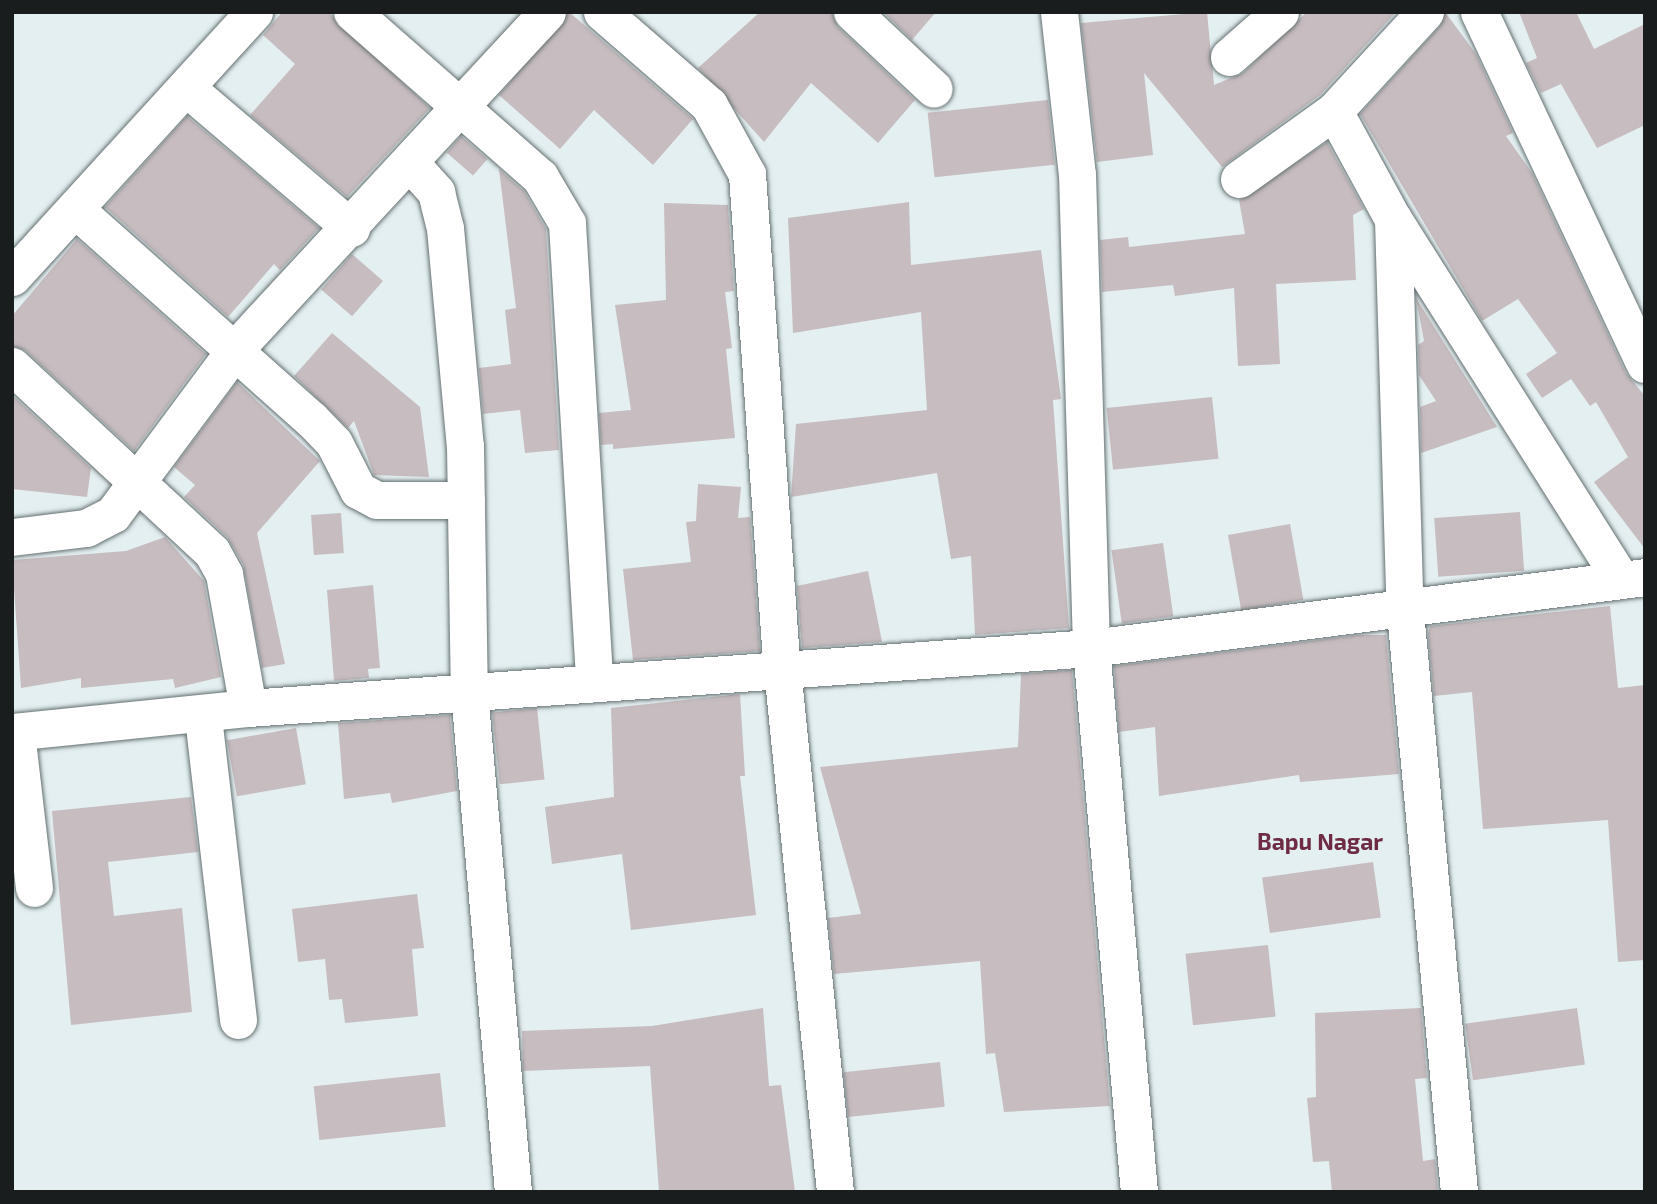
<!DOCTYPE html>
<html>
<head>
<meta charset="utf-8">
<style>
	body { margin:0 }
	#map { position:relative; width:1657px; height:1204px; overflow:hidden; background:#e3eff1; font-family:"Exo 2",sans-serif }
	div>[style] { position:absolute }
	.building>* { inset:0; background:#c7bcbf; transform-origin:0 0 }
	.roads { filter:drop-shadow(0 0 2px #646f70) drop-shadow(0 0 2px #646f70) }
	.street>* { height:37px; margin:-18.5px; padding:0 18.5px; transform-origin:18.5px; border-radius:18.5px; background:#fff }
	span { translate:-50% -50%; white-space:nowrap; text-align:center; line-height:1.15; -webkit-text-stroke:7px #e3eff1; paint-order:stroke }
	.neighbourhood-label { font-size:23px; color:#6f2b43; font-weight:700 }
	.frame { position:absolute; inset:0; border:14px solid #191d1e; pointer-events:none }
</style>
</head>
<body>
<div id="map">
	<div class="building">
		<div style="clip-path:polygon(282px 12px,328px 12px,430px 108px,347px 197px,250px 115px,295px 64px,263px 35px)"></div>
		<div style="clip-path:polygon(569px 12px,693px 119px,653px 165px,594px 110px,560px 149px,499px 95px)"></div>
		<div style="clip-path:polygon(760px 12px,832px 12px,838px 27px,915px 100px,878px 143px,811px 83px,764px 142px,698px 68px)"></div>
		<div style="clip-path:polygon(883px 12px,936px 12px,912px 40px)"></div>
		<div style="clip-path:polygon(1207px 12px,1214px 85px,1243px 73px,1307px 12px,1396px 12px,1320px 95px,1222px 167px,1144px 73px,1153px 155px,1097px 162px,1081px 23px)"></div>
		<div style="clip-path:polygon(1445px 12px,1476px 54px,1513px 133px,1506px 136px,1532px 173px,1626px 373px,1645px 396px,1645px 549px,1594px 482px,1628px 457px,1596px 402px,1590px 406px,1571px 379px,1542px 398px,1526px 374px,1557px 353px,1518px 299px,1482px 321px,1360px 114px,1440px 26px)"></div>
		<div style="clip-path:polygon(1519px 12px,1576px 12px,1594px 49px,1645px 24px,1645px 125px,1597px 148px,1561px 84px,1541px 93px,1526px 63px,1537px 58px)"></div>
		<div style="left:1048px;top:100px;width:65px;height:121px;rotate:84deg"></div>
		<div style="clip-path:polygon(187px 116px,319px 228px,280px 270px,274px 264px,228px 317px,105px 207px)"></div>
		<div style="left:461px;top:136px;width:35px;height:22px;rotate:41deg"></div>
		<div style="clip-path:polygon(1327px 142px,1364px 209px,1353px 215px,1356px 280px,1276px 284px,1280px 364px,1238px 366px,1234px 288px,1175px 296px,1173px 285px,1102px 292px,1100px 240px,1128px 237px,1129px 247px,1245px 234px,1239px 200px)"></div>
		<div style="clip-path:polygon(499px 169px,524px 191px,546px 229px,559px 450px,525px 453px,520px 410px,483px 414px,479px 368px,511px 364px,505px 310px,516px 308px)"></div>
		<div style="clip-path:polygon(909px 202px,911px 265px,1041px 250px,1061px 399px,1053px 400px,1069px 628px,975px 635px,971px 556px,951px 559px,937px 473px,791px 497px,796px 424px,927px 410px,921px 312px,793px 333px,788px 218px)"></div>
		<div style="clip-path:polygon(664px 203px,728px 205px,734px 291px,725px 292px,732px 348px,726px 349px,735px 438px,613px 449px,613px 444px,601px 445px,599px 413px,631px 410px,615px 305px,666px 300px)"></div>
		<div style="clip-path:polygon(77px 239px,206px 354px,134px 451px,26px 351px,12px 346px,12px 316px)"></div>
		<div style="left:352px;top:254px;width:41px;height:47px;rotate:41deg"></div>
		<div style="clip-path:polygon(1416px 298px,1497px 427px,1421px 453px,1420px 407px,1436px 401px,1419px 375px,1418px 345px,1424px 341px)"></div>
		<div style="clip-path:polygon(332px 333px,420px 407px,429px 477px,374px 475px,354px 421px,348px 428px,294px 376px)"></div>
		<div style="clip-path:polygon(237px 382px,320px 461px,257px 533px,285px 664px,262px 668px,243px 564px,227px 537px,184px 497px,195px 485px,174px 467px)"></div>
		<div style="clip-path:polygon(12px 395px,91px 468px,87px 497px,12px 489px)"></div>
		<div style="left:1212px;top:397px;width:62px;height:106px;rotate:84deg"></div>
		<div style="clip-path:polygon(698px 484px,741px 487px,738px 518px,750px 517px,760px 651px,633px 660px,623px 569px,691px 562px,686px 522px,696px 521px)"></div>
		<div style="left:1520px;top:512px;width:59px;height:86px;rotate:86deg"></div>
		<div style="left:341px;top:513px;width:40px;height:30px;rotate:86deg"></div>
		<div style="left:1290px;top:524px;width:77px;height:63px;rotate:80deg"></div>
		<div style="clip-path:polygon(165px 537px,204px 581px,221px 677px,175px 688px,173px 679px,81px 688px,81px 678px,21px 688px,12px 560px,126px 551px)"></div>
		<div style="left:1163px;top:543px;width:74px;height:52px;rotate:82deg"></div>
		<div style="clip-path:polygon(868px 571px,882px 642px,802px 648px,797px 586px)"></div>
		<div style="clip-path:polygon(373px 585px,380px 668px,368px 669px,369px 678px,334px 681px,327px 590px)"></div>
		<div style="clip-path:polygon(1610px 606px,1618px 688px,1645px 685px,1645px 960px,1618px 962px,1608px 820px,1483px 829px,1472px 692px,1434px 696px,1428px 634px,1430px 626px)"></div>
		<div style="clip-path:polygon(1358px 635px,1386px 635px,1399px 774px,1300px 782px,1299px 775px,1159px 796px,1155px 727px,1119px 732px,1114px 666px)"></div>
		<div style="clip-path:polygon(1072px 670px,1110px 1106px,1004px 1112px,995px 1053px,986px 1054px,980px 961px,834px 974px,828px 918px,861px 914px,820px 767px,1018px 747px,1021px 674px)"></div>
		<div style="clip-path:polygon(740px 694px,745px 776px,740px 776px,756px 915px,631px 930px,622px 854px,552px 864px,545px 807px,614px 797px,611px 708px)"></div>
		<div style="left:537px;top:708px;width:72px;height:45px;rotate:84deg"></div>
		<div style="clip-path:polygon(450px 715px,457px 791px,392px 803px,390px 793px,344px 799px,338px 723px)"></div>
		<div style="left:296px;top:728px;width:57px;height:70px;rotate:80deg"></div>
		<div style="clip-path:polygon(191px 797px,198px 852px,108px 862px,114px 916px,182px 908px,192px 1012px,71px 1025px,52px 811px)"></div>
		<div style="left:1373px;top:862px;width:56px;height:112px;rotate:82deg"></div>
		<div style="clip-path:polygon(417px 894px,424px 948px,412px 949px,418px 1016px,345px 1023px,342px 999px,329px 1000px,325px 959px,298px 962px,292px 909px)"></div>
		<div style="left:1268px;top:945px;width:72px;height:83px;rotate:84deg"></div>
		<div style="clip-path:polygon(763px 1008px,769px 1086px,781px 1085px,795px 1192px,659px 1192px,650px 1066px,523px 1071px,522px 1031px,652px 1026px)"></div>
		<div style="clip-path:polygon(1421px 1008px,1427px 1078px,1415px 1079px,1423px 1161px,1435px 1159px,1438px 1192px,1332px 1192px,1329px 1161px,1313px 1162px,1307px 1098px,1316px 1097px,1315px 1013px)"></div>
		<div style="left:1577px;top:1008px;width:57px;height:113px;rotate:82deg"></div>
		<div style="left:940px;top:1062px;width:45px;height:97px;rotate:84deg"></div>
		<div style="left:440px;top:1073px;width:54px;height:127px;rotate:84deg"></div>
	</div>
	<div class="roads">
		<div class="street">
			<div style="left:352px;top:12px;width:250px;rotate:41.3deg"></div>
			<div style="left:540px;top:177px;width:53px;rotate:59.6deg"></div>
			<div style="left:567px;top:223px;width:461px;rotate:86.6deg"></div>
			<div style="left:602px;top:12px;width:142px;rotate:41deg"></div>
			<div style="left:709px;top:105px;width:79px;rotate:61.2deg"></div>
			<div style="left:747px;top:174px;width:496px;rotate:86deg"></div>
			<div style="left:782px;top:669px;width:526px;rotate:84.21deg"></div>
			<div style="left:852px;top:12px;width:112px;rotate:43.2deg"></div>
			<div style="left:1059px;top:12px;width:163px;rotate:83.7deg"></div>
			<div style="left:1077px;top:174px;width:474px;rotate:88.3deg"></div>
			<div style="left:1091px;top:648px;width:546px;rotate:84.96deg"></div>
			<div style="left:1425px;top:12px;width:134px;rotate:132.6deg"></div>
			<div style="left:1334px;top:111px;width:123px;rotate:61.4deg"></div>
			<div style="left:1393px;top:219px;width:427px;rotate:57.7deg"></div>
			<div style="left:1479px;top:12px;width:389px;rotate:64.8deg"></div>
			<div style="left:1229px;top:57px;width:68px;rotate:-41.4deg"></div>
			<div style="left:189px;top:90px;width:213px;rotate:40.4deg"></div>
			<div style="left:411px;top:164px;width:38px;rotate:48deg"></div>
			<div style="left:436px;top:192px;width:37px;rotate:76deg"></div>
			<div style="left:445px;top:228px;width:219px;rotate:84.8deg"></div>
			<div style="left:465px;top:446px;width:246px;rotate:89.1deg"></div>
			<div style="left:469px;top:692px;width:502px;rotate:84.97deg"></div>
			<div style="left:1239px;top:179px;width:117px;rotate:-35.6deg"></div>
			<div style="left:75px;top:209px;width:316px;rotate:41.7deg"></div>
			<div style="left:311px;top:419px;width:33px;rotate:46deg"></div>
			<div style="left:334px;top:443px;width:53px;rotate:62.9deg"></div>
			<div style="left:358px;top:490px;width:21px;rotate:28deg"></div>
			<div style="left:377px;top:500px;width:89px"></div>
			<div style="left:1393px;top:219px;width:393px;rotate:88.3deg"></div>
			<div style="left:1405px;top:612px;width:583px;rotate:84.68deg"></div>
			<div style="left:12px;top:277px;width:359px;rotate:-47.6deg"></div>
			<div style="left:12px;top:366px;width:273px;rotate:42.9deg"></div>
			<div style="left:212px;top:552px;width:25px;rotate:61deg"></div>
			<div style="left:224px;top:574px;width:136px;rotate:79.8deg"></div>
			<div style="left:12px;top:537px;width:75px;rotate:-6.9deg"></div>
			<div style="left:86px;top:528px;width:30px;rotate:-27deg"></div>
			<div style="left:113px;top:514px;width:208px;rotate:-53.4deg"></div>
			<div style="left:237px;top:347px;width:456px;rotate:-47.2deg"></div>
			<div style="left:203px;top:717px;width:305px;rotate:83.4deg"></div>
			<div style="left:12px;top:732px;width:237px;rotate:-5.8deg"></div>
			<div style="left:248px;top:708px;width:845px;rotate:-4.07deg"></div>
			<div style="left:1091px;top:648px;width:559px;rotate:-7.3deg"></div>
			<div style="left:16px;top:732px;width:157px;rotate:83.4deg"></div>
		</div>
	</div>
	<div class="neighbourhood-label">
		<span style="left:1320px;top:841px">Bapu Nagar</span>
	</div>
	<div class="frame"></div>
</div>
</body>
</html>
